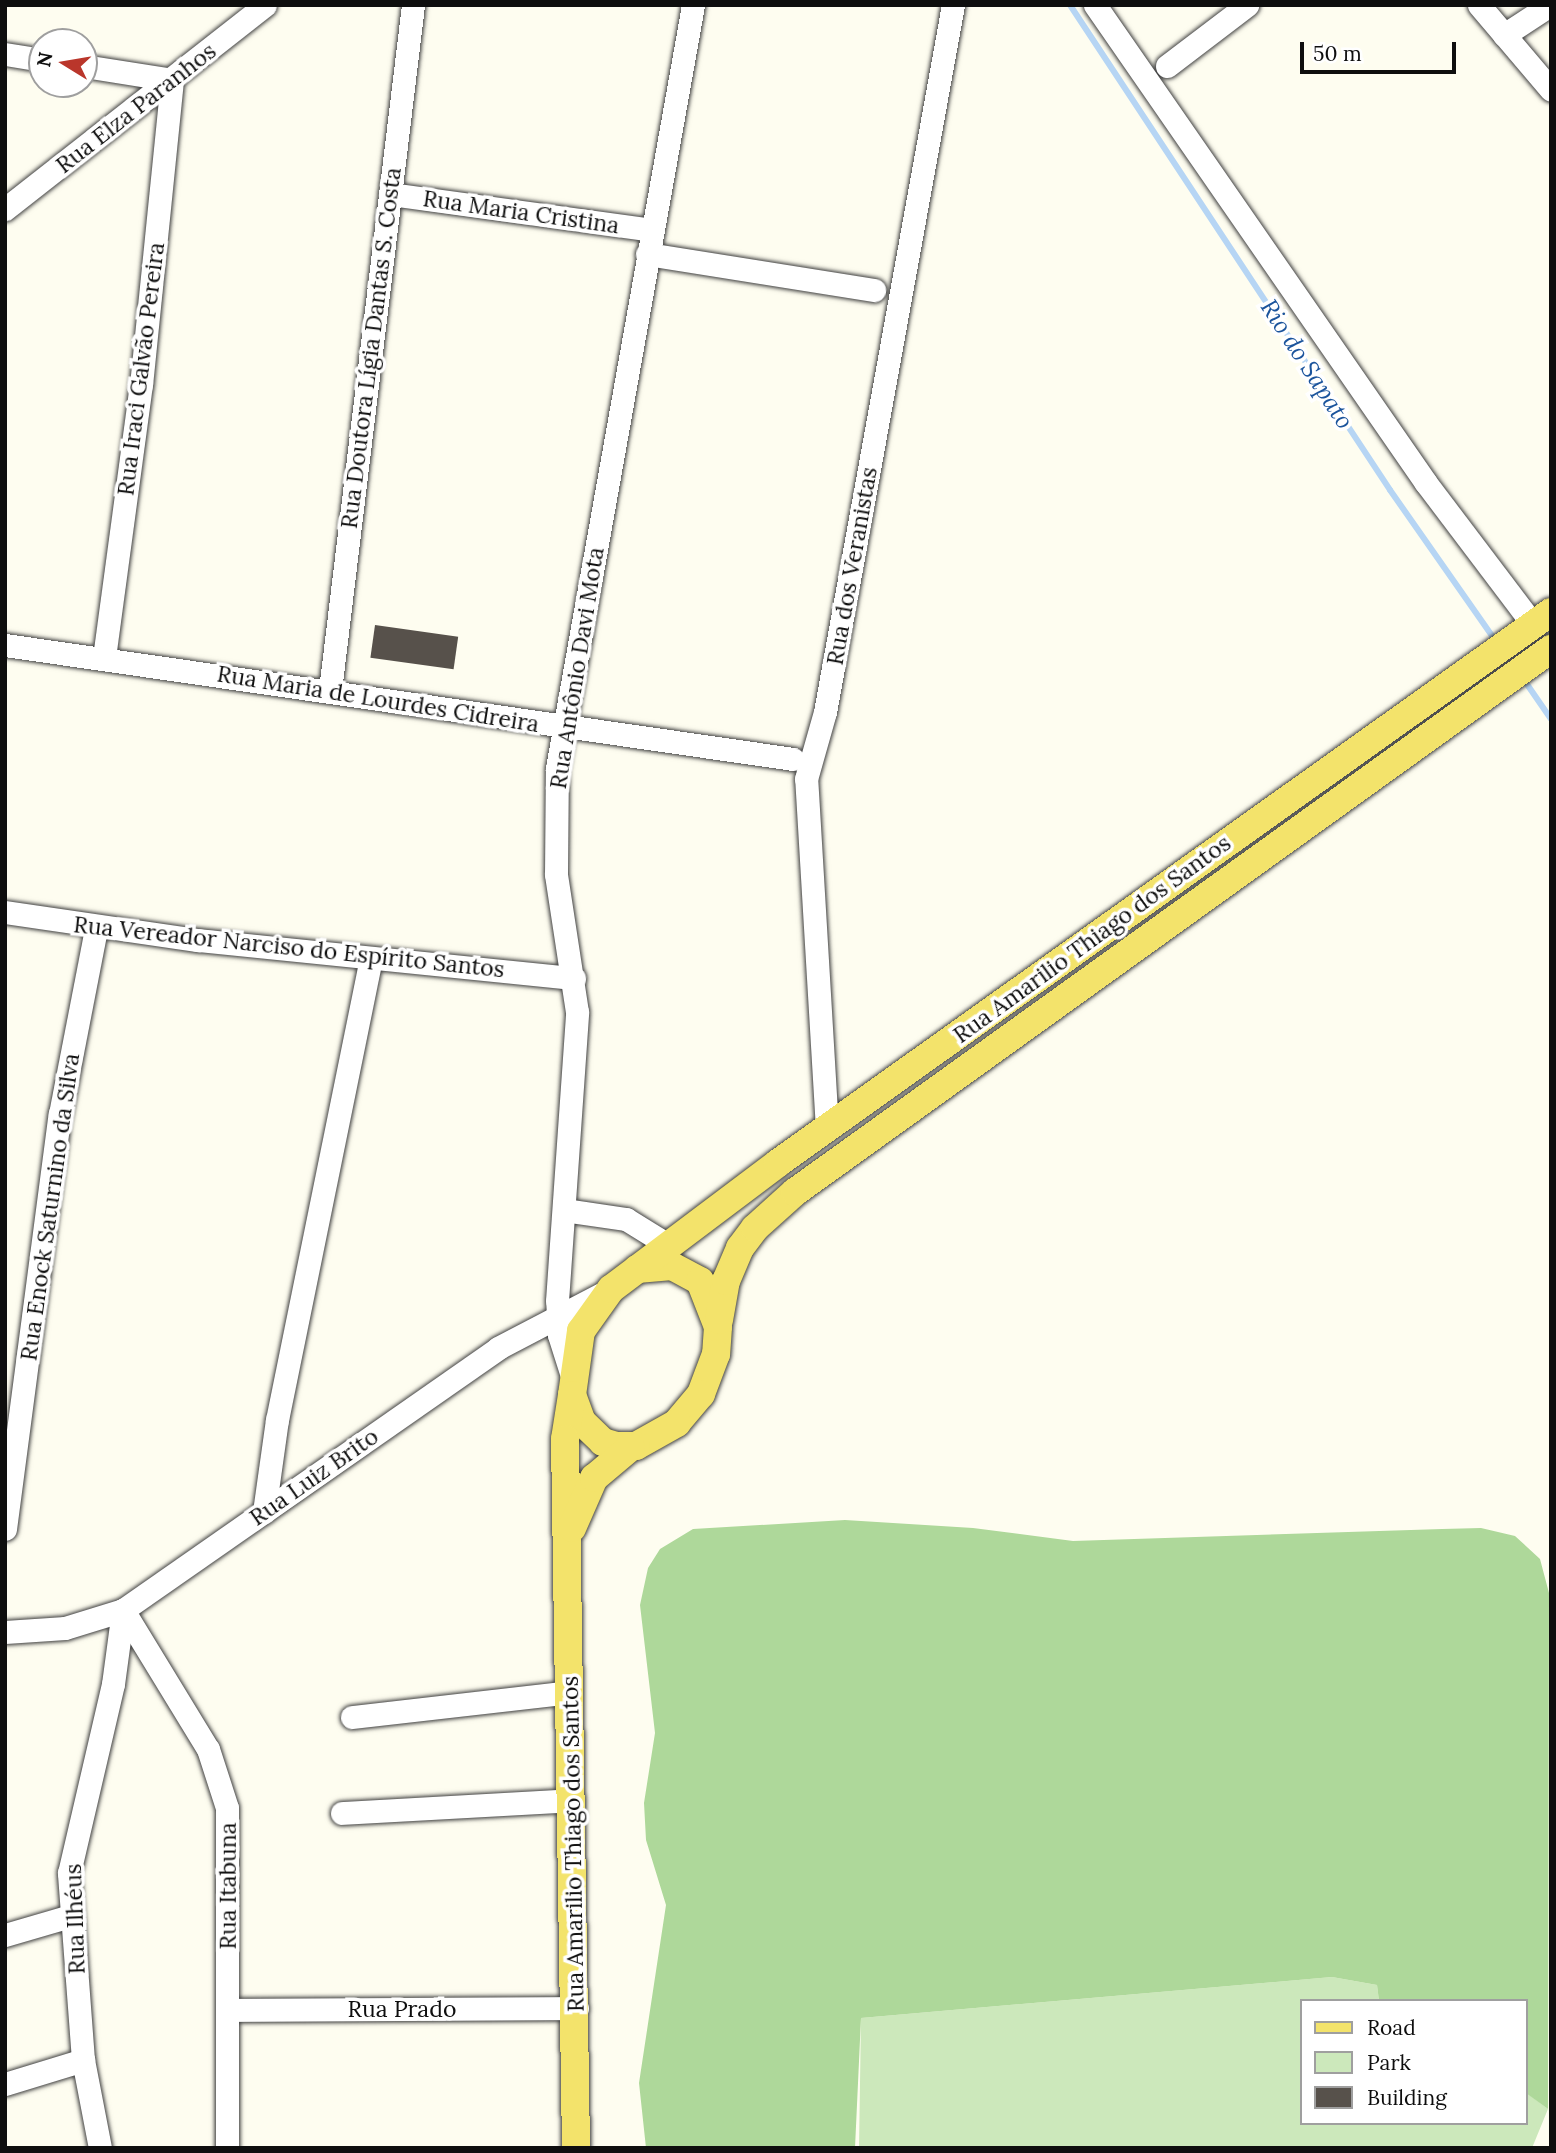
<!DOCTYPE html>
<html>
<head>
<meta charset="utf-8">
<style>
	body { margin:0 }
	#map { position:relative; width:1556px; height:2153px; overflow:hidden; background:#fefdf0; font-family:Lora,serif }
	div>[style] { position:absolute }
	.green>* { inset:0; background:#cce8bb }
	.forest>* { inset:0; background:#aed89a }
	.stream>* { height:6px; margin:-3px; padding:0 3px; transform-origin:3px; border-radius:3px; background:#b6d5f4 }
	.building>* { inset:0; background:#57514b; transform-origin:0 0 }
	.roads { filter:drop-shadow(0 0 2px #414141) drop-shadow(0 0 2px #414141) }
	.minor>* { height:23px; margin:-11.5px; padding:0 11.5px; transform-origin:11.5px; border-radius:11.5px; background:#fff }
	.major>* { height:28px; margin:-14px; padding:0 14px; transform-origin:14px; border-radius:14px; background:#f3e36b }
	span { translate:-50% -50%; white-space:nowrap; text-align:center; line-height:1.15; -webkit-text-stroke:7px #fff; paint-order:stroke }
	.street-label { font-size:23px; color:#0e0e0e }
	.water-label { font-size:24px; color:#1b549c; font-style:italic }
	.frame { position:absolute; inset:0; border:7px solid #0e0e0e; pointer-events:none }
	.legend { position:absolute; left:1300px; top:1999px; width:228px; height:126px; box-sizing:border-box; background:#fff; border:2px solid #9f9f9f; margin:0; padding:9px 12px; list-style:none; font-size:21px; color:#0e0e0e }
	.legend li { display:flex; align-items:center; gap:14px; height:35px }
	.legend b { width:35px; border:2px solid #9f9f9f }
	.north { position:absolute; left:28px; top:28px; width:70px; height:70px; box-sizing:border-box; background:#fff; border:2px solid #9f9f9f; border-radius:50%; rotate:281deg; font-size:19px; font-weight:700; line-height:28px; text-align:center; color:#0e0e0e }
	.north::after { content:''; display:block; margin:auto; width:24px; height:32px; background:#ba362b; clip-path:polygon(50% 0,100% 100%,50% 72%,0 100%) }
	.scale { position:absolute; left:1300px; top:42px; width:156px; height:32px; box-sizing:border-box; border:4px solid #0e0e0e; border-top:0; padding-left:9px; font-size:21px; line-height:24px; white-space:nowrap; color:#0e0e0e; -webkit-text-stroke:5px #fff; paint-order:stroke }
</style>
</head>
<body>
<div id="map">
	<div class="green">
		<div style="clip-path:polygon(1332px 1977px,1377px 1985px,1379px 2001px,1302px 2001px,1302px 2123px,1526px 2123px,1527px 2093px,1548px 2109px,1532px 2148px,859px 2148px,861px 2018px)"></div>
	</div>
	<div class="forest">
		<div style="clip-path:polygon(845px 1520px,973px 1528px,1073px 1541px,1442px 1529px,1481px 1528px,1515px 1536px,1540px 1559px,1549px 1593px,1548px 2109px,1526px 2093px,1526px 2001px,1379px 2001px,1377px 1985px,1332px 1977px,861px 2018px,855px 2148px,646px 2148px,639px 2083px,666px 1905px,646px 1840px,644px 1803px,655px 1733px,640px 1605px,648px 1568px,660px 1549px,693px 1529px)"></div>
	</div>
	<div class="stream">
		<div style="left:1070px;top:5px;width:581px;rotate:56.58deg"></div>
		<div style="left:1390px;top:490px;width:187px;rotate:55deg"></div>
		<div style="left:1522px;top:677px;width:51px;rotate:55.4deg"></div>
	</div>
	<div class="building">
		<div style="left:375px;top:625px;width:84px;height:33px;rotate:8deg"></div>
	</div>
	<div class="roads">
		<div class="minor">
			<div style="left:1095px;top:5px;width:581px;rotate:55.3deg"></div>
			<div style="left:1426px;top:483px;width:176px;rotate:52.9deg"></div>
			<div style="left:1479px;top:5px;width:111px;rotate:49.7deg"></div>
			<div style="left:1504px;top:35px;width:55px;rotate:-33.1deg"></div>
			<div style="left:5px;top:54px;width:37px;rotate:9deg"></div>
			<div style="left:84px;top:66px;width:89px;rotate:9deg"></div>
			<div style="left:172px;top:80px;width:306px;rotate:95.8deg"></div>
			<div style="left:141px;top:384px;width:276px;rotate:97.7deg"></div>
			<div style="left:1167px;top:66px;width:101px;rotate:-37.3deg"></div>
			<div style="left:390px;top:194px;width:264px;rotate:7.8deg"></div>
			<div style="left:5px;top:209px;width:330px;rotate:-38.1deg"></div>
			<div style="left:647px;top:254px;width:230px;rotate:9deg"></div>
			<div style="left:5px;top:645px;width:796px;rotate:8.23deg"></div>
			<div style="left:330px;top:690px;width:690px;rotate:-83.09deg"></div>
			<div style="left:5px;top:912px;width:195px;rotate:8.3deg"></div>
			<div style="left:198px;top:940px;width:378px;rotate:5.8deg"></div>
			<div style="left:827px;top:1129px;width:351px;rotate:-93.4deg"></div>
			<div style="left:806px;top:779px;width:70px;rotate:-74.2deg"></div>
			<div style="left:825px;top:712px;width:718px;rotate:-79.74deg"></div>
			<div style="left:564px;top:1210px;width:63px;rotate:8.3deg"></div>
			<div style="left:626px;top:1219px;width:49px;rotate:31.8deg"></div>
			<div style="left:572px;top:1376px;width:43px;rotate:-107.6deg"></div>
			<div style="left:559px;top:1335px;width:34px;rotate:-93deg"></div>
			<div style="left:557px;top:1301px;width:290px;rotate:-86deg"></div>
			<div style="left:577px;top:1012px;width:140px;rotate:-98.7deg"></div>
			<div style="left:556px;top:874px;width:106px;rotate:-89.5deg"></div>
			<div style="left:557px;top:768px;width:775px;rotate:-79.89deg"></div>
			<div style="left:264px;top:1512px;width:93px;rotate:-82deg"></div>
			<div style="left:277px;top:1420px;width:470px;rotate:-78.5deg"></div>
			<div style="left:5px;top:1529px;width:419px;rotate:-82.5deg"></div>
			<div style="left:60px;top:1114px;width:189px;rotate:-79deg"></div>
			<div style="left:123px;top:1610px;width:163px;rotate:58.6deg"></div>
			<div style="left:208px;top:1749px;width:62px;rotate:72.1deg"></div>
			<div style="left:227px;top:1808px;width:340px;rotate:90deg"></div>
			<div style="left:5px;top:1632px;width:60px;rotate:-3.8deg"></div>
			<div style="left:65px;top:1628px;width:61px;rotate:-17.2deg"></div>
			<div style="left:123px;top:1610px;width:457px;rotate:-34.9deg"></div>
			<div style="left:498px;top:1348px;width:125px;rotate:-27.6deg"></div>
			<div style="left:352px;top:1717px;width:220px;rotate:-6.5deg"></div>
			<div style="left:342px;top:1813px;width:231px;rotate:-3.2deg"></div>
			<div style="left:5px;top:1935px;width:68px;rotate:-16.3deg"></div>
			<div style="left:228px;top:2010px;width:349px;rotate:-0.3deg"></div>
			<div style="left:5px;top:2084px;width:82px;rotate:-17.1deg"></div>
			<div style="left:100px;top:2148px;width:90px;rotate:-100.9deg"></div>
			<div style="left:83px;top:2060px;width:188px;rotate:-94.3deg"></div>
			<div style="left:69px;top:1873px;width:194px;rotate:-76.9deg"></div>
			<div style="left:113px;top:1684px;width:75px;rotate:-82.3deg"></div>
		</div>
		<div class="major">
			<div style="left:637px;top:1269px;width:35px;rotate:-5deg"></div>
			<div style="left:672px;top:1266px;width:32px;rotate:28deg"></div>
			<div style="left:700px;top:1281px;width:49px;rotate:68.6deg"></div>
			<div style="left:718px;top:1327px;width:27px;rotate:94deg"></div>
			<div style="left:716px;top:1354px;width:43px;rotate:110.6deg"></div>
			<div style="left:701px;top:1394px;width:38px;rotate:130deg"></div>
			<div style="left:677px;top:1423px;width:47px;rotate:150.7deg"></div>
			<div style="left:636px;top:1446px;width:20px;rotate:180deg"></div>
			<div style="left:616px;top:1446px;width:14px;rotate:-163deg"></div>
			<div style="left:603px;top:1442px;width:29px;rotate:-136deg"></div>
			<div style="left:582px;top:1422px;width:29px;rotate:-110deg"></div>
			<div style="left:572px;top:1395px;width:65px;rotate:-82deg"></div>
			<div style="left:581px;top:1331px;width:52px;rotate:-54.5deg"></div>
			<div style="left:611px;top:1289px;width:209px;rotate:-37deg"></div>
			<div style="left:778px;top:1163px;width:949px;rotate:-35.48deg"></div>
			<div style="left:719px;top:1320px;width:40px;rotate:-80deg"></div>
			<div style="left:726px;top:1281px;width:36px;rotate:-67deg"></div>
			<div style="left:740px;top:1248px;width:25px;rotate:-53deg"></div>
			<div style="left:755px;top:1228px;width:54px;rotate:-42deg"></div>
			<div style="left:795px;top:1192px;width:931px;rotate:-35.69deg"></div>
			<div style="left:572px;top:1395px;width:45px;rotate:99deg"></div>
			<div style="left:565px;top:1439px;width:709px;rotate:89.11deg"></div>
			<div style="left:572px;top:1528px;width:55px;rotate:-66.3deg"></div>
			<div style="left:594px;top:1478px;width:48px;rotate:-40deg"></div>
		</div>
	</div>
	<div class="street-label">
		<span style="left:136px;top:108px;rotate:-38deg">Rua Elza Paranhos</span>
		<span style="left:521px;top:212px;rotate:8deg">Rua Maria Cristina</span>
		<span style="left:371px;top:348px;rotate:-83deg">Rua Doutora Lígia Dantas S. Costa</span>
		<span style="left:141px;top:369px;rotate:-83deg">Rua Iraci Galvão Pereira</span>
		<span style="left:852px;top:566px;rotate:-80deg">Rua dos Veranistas</span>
		<span style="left:577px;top:668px;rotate:-81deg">Rua Antônio Davi Mota</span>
		<span style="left:378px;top:699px;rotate:9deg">Rua Maria de Lourdes Cidreira</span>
		<span style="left:1092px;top:939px;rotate:-36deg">Rua Amarilio Thiago dos Santos</span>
		<span style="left:289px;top:947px;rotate:6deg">Rua Vereador Narciso do Espírito Santos</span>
		<span style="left:50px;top:1207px;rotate:-82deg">Rua Enock Saturnino da Silva</span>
		<span style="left:314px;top:1477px;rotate:-35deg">Rua Luiz Brito</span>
		<span style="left:573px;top:1844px;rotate:-91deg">Rua Amarilio Thiago dos Santos</span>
		<span style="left:228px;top:1886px;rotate:-90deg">Rua Itabuna</span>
		<span style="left:75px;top:1919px;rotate:-92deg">Rua Ilhéus</span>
		<span style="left:402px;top:2009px">Rua Prado</span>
	</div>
	<div class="water-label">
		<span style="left:1307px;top:364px;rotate:57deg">Rio do Sapato</span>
	</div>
	<div class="frame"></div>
	<ul class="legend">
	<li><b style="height:9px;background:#f3e36b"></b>Road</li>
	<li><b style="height:19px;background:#cce8bb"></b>Park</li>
	<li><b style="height:19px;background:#57514b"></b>Building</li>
	</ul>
	<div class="north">N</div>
	<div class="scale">50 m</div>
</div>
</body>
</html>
